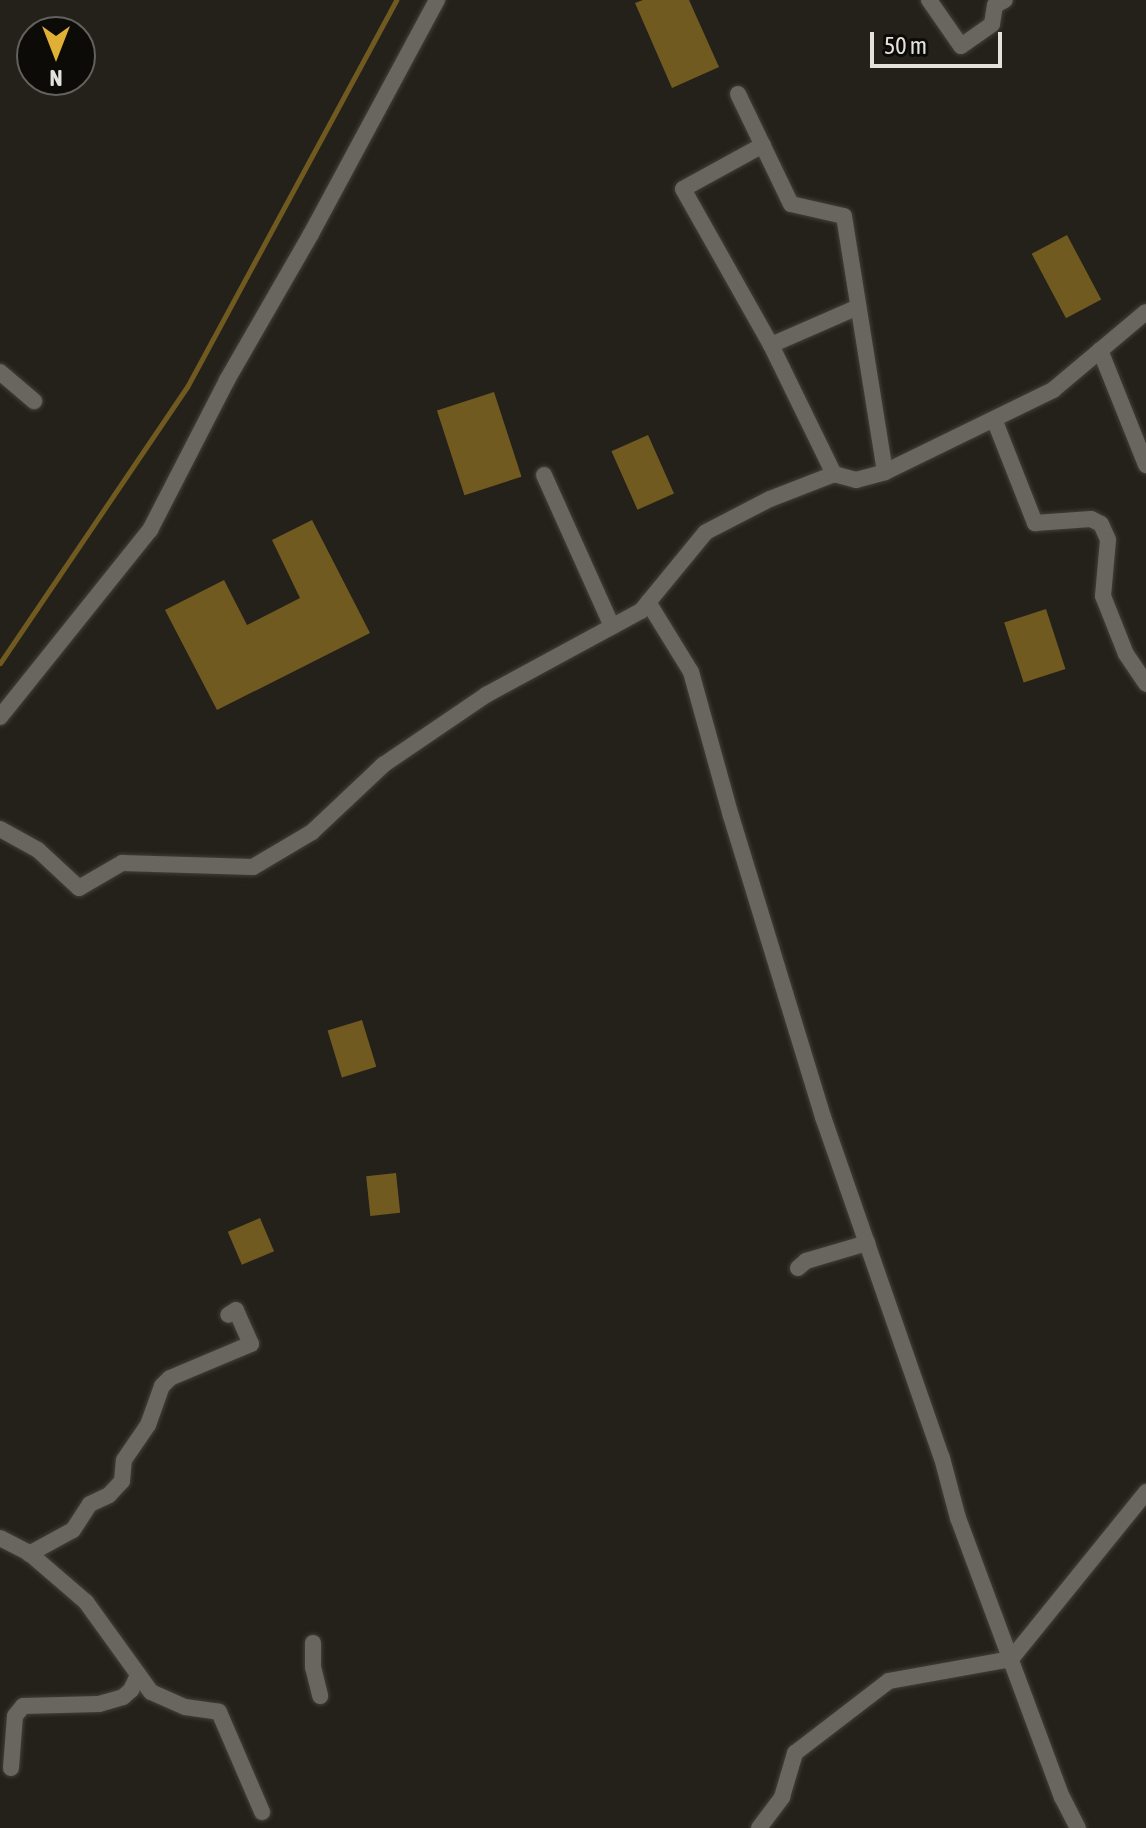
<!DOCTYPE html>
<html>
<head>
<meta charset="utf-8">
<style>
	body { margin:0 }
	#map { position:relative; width:1146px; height:1828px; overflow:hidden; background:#24211b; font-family:"Asap Condensed",sans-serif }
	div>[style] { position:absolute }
	.water>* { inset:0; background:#705a20; transform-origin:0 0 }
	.stream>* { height:5px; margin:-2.5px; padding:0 2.5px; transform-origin:2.5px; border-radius:2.5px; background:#705a20 }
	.roads { filter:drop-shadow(0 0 2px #413f3a) drop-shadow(0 0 2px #413f3a) }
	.street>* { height:16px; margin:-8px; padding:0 8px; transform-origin:8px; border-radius:8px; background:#69665f }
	span { translate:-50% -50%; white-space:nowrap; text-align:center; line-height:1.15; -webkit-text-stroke:8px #0c0b08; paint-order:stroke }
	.north { position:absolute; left:16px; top:16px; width:80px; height:80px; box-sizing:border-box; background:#0c0b08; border:2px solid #62615d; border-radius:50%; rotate:180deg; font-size:22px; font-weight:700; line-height:32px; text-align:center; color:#e4e2dd }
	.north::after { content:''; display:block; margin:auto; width:28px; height:36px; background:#dfb034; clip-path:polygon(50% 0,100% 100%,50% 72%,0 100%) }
	.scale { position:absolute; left:870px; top:32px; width:132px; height:36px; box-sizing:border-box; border:4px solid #e4e2dd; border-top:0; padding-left:10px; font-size:24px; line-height:28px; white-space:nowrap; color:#e4e2dd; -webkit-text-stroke:6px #0c0b08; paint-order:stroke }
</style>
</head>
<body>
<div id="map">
	<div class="water">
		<div style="clip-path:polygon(643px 0,689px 0,719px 67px,672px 88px,635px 3px)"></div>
		<div style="left:1067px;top:235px;width:73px;height:40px;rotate:62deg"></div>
		<div style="left:494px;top:392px;width:89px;height:60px;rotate:72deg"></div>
		<div style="left:648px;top:435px;width:64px;height:40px;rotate:66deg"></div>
		<div style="clip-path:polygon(312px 520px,370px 633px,217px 710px,165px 610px,224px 580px,247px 625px,300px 598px,272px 540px)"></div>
		<div style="left:1046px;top:609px;width:63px;height:44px;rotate:72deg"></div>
		<div style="left:362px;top:1020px;width:49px;height:36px;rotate:73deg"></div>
		<div style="left:396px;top:1173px;width:40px;height:30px;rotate:84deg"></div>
		<div style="left:260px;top:1218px;width:36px;height:35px;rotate:67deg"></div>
	</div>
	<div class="stream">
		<div style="left:0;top:663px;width:333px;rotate:-55.9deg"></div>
		<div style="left:187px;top:387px;width:440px;rotate:-61.6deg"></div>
	</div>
	<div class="roads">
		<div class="street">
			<div style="left:929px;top:0;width:56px;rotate:55.2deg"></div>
			<div style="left:961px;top:46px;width:38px;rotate:-35deg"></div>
			<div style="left:992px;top:24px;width:19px;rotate:-81deg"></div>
			<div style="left:995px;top:5px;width:11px;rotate:-27deg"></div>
			<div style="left:738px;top:94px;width:122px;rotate:64.3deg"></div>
			<div style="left:791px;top:204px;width:54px;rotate:12.8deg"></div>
			<div style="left:844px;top:216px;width:259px;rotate:80.9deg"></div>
			<div style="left:885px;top:472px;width:187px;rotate:-26deg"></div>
			<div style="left:1053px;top:390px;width:121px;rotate:-40deg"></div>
			<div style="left:763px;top:145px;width:91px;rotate:151.2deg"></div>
			<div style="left:683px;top:189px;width:179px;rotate:60.6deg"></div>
			<div style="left:771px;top:345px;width:144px;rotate:64deg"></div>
			<div style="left:771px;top:345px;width:95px;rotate:-23.6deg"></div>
			<div style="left:1100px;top:350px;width:124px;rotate:68.2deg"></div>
			<div style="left:0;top:372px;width:45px;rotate:40.5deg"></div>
			<div style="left:994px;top:419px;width:112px;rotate:68.5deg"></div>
			<div style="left:1035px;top:523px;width:56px;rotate:-4.1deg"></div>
			<div style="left:1091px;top:519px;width:11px;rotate:27deg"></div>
			<div style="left:1101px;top:524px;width:17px;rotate:66deg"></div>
			<div style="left:1108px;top:540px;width:56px;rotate:95.1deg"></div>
			<div style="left:1103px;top:596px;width:62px;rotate:68.4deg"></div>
			<div style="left:1126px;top:654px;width:36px;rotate:56deg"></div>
			<div style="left:544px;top:475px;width:166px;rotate:65.8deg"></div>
			<div style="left:648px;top:602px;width:82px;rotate:58.4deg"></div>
			<div style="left:691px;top:672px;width:149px;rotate:74.5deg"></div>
			<div style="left:731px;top:816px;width:315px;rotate:73deg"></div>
			<div style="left:823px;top:1117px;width:361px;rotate:70.8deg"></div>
			<div style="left:942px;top:1458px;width:62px;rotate:75.1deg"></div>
			<div style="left:958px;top:1518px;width:298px;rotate:69.6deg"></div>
			<div style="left:1062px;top:1797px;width:35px;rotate:63deg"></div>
			<div style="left:0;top:717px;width:240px;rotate:-51.3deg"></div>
			<div style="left:150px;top:530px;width:169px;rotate:-62.8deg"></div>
			<div style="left:227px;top:380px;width:168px;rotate:-60.1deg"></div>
			<div style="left:311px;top:234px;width:266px;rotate:-61.7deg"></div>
			<div style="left:0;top:829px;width:43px;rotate:28.9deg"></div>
			<div style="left:38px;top:850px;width:56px;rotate:42.8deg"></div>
			<div style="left:79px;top:888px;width:50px;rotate:-30.2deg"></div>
			<div style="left:122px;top:863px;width:131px;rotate:1.7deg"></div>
			<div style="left:253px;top:867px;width:69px;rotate:-30.7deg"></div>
			<div style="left:312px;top:832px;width:98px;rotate:-43.3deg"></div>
			<div style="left:383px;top:765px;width:125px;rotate:-34.2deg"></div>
			<div style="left:486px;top:695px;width:176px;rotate:-28.5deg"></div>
			<div style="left:641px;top:611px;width:102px;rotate:-50.6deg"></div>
			<div style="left:706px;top:532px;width:72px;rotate:-27.3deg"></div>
			<div style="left:770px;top:499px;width:69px;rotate:-21.3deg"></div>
			<div style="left:834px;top:474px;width:23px;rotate:15deg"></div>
			<div style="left:856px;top:480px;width:30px;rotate:-15deg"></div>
			<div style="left:798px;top:1268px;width:11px;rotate:-41deg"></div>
			<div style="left:806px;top:1261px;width:64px;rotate:-16.4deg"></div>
			<div style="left:0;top:1538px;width:31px;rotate:27deg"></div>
			<div style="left:28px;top:1552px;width:77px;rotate:40.8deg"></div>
			<div style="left:86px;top:1602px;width:111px;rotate:54.2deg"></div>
			<div style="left:151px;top:1692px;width:37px;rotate:24deg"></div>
			<div style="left:185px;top:1707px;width:34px;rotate:8deg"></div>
			<div style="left:219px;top:1712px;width:109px;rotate:66.7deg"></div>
			<div style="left:29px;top:1554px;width:50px;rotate:-28.6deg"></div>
			<div style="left:73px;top:1530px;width:31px;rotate:-57deg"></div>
			<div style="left:90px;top:1504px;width:21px;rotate:-25deg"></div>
			<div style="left:109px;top:1495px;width:19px;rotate:-47deg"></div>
			<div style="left:122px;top:1481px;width:21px;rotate:-85deg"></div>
			<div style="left:124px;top:1460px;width:42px;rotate:-55.6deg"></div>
			<div style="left:148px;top:1425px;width:41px;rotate:-70.3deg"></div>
			<div style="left:162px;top:1386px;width:11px;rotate:-45deg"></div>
			<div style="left:170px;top:1378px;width:88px;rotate:-22.8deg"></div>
			<div style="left:251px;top:1344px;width:37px;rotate:-114deg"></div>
			<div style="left:236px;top:1310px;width:9px;rotate:148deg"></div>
			<div style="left:313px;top:1643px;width:24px;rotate:90deg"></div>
			<div style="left:313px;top:1667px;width:30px;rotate:76deg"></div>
			<div style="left:11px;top:1768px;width:52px;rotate:-85.6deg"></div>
			<div style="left:15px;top:1716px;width:13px;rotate:-51deg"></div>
			<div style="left:23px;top:1706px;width:76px;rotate:-1.5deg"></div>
			<div style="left:99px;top:1704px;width:25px;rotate:-16deg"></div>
			<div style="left:123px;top:1697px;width:11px;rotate:-41deg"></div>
			<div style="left:131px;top:1690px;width:17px;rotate:-65deg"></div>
			<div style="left:759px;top:1828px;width:39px;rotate:-53deg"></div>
			<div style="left:782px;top:1797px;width:46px;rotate:-73.5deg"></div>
			<div style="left:795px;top:1753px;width:118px;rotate:-37.5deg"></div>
			<div style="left:889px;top:1681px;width:124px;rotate:-10.2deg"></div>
			<div style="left:1011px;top:1659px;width:215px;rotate:-51deg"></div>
		</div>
	</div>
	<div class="north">N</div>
	<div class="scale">50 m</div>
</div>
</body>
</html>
